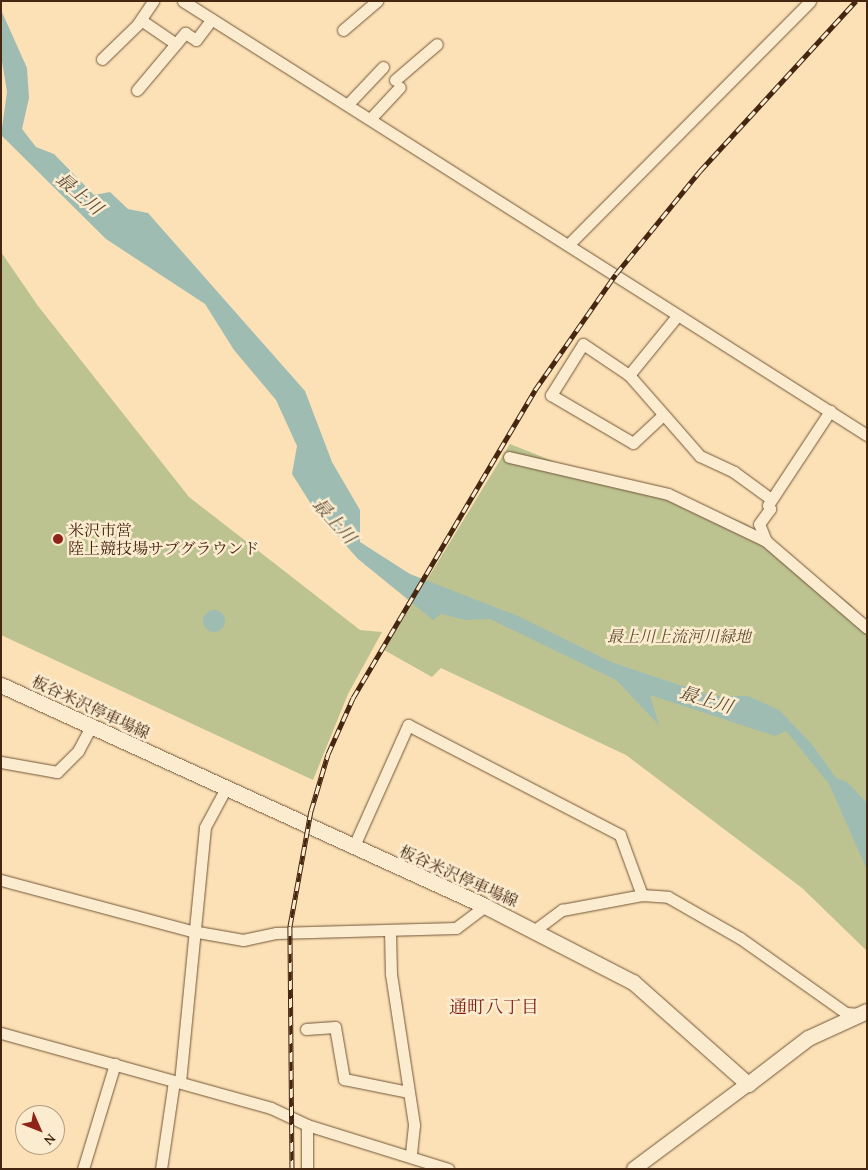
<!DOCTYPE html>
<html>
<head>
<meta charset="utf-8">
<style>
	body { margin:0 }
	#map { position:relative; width:868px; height:1170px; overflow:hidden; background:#fbe1b5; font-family:"Gentium Book Plus","Noto Serif JP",serif }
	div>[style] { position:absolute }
	.green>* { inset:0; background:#bcc390 }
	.water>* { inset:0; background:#9fbcb3 }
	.round { border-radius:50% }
	.roads { filter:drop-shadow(0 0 1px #725539) drop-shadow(0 0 1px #725539) }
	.minor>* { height:11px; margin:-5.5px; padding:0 5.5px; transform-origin:5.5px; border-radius:5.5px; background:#fceccf }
	.tertiary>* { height:14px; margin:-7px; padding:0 7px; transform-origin:7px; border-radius:7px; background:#fceccf }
	.secondary>* { height:15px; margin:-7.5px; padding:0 7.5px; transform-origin:7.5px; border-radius:7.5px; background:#fceccf }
	.rail>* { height:5px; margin-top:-2.5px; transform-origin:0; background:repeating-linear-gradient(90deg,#fceccf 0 9px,#452610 0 18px); box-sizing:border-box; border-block:1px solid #452610 }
	.dots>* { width:14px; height:14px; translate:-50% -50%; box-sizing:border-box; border:2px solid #fceccf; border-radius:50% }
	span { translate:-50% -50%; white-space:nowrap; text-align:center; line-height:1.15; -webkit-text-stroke:5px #fceccf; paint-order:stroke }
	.poi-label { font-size:16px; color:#452610 }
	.left { translate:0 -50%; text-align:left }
	.park-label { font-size:16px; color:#634d30; font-style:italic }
	.street-label { font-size:16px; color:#452610 }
	.water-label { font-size:18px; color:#5c4c39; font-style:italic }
	.neighbourhood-label { font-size:18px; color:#7a1f14 }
	.frame { position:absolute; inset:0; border:2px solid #452610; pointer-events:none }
	.north { position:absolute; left:15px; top:1105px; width:50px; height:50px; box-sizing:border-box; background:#fceccf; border:1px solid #b39d83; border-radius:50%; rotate:134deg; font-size:14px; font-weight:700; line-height:20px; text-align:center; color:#452610 }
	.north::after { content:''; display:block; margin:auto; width:18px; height:22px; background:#8f2418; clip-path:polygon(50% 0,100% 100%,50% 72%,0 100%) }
</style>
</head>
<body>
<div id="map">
	<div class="green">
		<div style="clip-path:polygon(1px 252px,38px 306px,189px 497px,360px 630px,382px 632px,348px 694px,313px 780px,1px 635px)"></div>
		<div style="clip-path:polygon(510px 444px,570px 468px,669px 491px,748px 525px,850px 604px,867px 622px,867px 951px,802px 888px,626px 755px,441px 668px,432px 677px,384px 650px)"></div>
	</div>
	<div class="water">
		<div style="clip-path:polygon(1px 10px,27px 68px,29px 98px,22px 129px,36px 147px,54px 154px,94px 195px,110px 192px,128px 209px,148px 213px,305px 391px,332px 462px,360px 510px,360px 542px,410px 574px,518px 616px,611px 662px,712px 696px,748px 696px,779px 710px,811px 743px,836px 778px,847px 782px,867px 803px,867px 870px,829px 784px,786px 731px,775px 736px,650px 695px,659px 725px,616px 680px,490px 619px,465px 620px,441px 614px,433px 620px,358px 559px,316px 512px,292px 474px,297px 446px,276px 400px,234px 350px,205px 304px,106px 239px,1px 135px,7px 92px,1px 55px)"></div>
		<div class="round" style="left:203px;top:610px;width:22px;height:22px"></div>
	</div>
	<div class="roads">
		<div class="minor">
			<div style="left:183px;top:1px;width:810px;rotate:32.4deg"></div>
			<div style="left:141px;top:20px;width:42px;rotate:34.4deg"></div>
			<div style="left:343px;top:30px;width:45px;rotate:-40.5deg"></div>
			<div style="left:102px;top:59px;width:49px;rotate:-44.2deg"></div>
			<div style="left:137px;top:25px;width:29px;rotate:-56deg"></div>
			<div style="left:395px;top:80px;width:55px;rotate:-40.6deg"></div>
			<div style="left:137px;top:90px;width:75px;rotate:-49.9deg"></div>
			<div style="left:185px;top:33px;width:13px;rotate:32deg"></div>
			<div style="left:196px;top:40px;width:26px;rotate:-53deg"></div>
			<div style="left:348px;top:104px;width:51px;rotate:-46.6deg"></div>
			<div style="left:371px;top:118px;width:42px;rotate:-46.9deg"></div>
			<div style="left:569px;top:244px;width:342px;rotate:-45.2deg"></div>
			<div style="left:629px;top:375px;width:108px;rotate:48.8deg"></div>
			<div style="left:700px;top:456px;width:38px;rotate:25deg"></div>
			<div style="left:734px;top:472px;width:46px;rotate:36.1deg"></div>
			<div style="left:663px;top:415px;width:41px;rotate:137deg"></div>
			<div style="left:633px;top:443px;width:95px;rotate:-149.7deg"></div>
			<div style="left:551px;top:395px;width:60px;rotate:-57.9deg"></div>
			<div style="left:583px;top:344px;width:55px;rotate:34deg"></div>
			<div style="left:629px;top:375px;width:77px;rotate:-50.8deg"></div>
			<div style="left:509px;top:457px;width:163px;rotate:13.1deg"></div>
			<div style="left:668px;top:494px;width:109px;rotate:25.6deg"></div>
			<div style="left:766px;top:541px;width:133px;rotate:40.7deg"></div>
			<div style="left:766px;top:541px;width:18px;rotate:-112deg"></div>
			<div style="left:759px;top:524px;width:19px;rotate:-54deg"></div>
			<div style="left:770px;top:509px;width:4px;rotate:-117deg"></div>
			<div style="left:768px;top:505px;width:113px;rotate:-56.6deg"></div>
			<div style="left:1px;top:762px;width:57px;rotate:10.1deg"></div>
			<div style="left:57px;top:772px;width:30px;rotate:-45deg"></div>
			<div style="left:78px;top:751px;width:27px;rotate:-62deg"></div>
			<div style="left:353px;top:848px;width:135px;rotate:-65.9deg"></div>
			<div style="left:408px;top:725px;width:239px;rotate:27.4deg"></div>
			<div style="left:620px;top:835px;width:64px;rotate:69.9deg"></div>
			<div style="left:1px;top:880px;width:198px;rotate:15deg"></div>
			<div style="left:192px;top:931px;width:52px;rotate:10deg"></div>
			<div style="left:243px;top:940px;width:34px;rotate:-12deg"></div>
			<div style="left:276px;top:933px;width:180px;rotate:-1.6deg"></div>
			<div style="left:456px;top:928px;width:36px;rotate:-37deg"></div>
			<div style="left:535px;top:930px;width:34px;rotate:-37deg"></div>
			<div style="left:562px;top:910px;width:81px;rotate:-10.6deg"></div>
			<div style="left:642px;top:895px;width:26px;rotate:4deg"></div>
			<div style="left:668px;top:897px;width:83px;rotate:29.7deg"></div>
			<div style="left:740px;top:938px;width:130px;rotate:35.3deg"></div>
			<div style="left:846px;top:1013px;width:14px;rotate:4deg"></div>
			<div style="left:390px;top:931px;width:43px;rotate:88.7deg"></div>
			<div style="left:391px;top:974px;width:153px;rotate:81.3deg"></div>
			<div style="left:414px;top:1125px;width:31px;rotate:96deg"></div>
			<div style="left:306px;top:1029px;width:29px;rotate:-4deg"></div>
			<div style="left:335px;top:1027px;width:53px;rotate:80.2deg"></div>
			<div style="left:344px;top:1079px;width:65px;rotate:11.5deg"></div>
			<div style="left:1px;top:1033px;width:280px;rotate:15.5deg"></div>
			<div style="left:271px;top:1108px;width:40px;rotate:25deg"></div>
			<div style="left:307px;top:1125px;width:148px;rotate:17.3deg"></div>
			<div style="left:180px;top:1082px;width:256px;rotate:-84.4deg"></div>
			<div style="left:205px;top:827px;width:44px;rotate:-61.7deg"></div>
			<div style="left:307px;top:1125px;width:44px;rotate:90deg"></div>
			<div style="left:83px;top:1169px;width:110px;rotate:-73.1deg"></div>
			<div style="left:161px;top:1169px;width:89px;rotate:-81.6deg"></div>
		</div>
		<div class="tertiary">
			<div style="left:634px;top:1169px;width:142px;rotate:-36.7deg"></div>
		</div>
		<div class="secondary">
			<div style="left:1px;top:685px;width:532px;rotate:24.54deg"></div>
			<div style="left:485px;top:906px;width:166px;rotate:27.2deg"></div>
			<div style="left:633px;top:982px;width:154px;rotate:41.6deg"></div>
			<div style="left:748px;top:1084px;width:76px;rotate:-37.5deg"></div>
			<div style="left:808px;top:1038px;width:65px;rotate:-24.6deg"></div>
		</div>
	</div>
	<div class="rail">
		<div style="left:292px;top:1169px;width:243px;rotate:-90.5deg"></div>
		<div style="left:290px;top:926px;width:117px;rotate:-79.7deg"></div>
		<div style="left:311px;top:811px;width:59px;rotate:-73.4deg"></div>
		<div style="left:328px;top:754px;width:61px;rotate:-65.9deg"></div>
		<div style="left:353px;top:698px;width:358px;rotate:-59.4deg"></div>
		<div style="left:535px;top:390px;width:141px;rotate:-55.1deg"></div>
		<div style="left:616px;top:274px;width:133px;rotate:-50.8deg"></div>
		<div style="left:700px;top:171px;width:231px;rotate:-47.5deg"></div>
	</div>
	<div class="dots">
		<div style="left:58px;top:539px;background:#8f2418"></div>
	</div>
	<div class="poi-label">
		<span class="left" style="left:68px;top:539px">米沢市営<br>陸上競技場サブグラウンド</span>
	</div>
	<div class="park-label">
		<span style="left:679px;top:636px">最上川上流河川緑地</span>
	</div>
	<div class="street-label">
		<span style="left:91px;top:707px;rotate:25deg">板谷米沢停車場線</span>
		<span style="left:459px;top:876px;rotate:24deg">板谷米沢停車場線</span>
	</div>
	<div class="water-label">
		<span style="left:79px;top:194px;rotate:40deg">最上川</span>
		<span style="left:334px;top:521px;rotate:48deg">最上川</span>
		<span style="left:706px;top:700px;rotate:17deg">最上川</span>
	</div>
	<div class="neighbourhood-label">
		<span style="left:494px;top:1007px">通町八丁目</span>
	</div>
	<div class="frame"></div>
	<div class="north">N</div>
</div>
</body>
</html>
